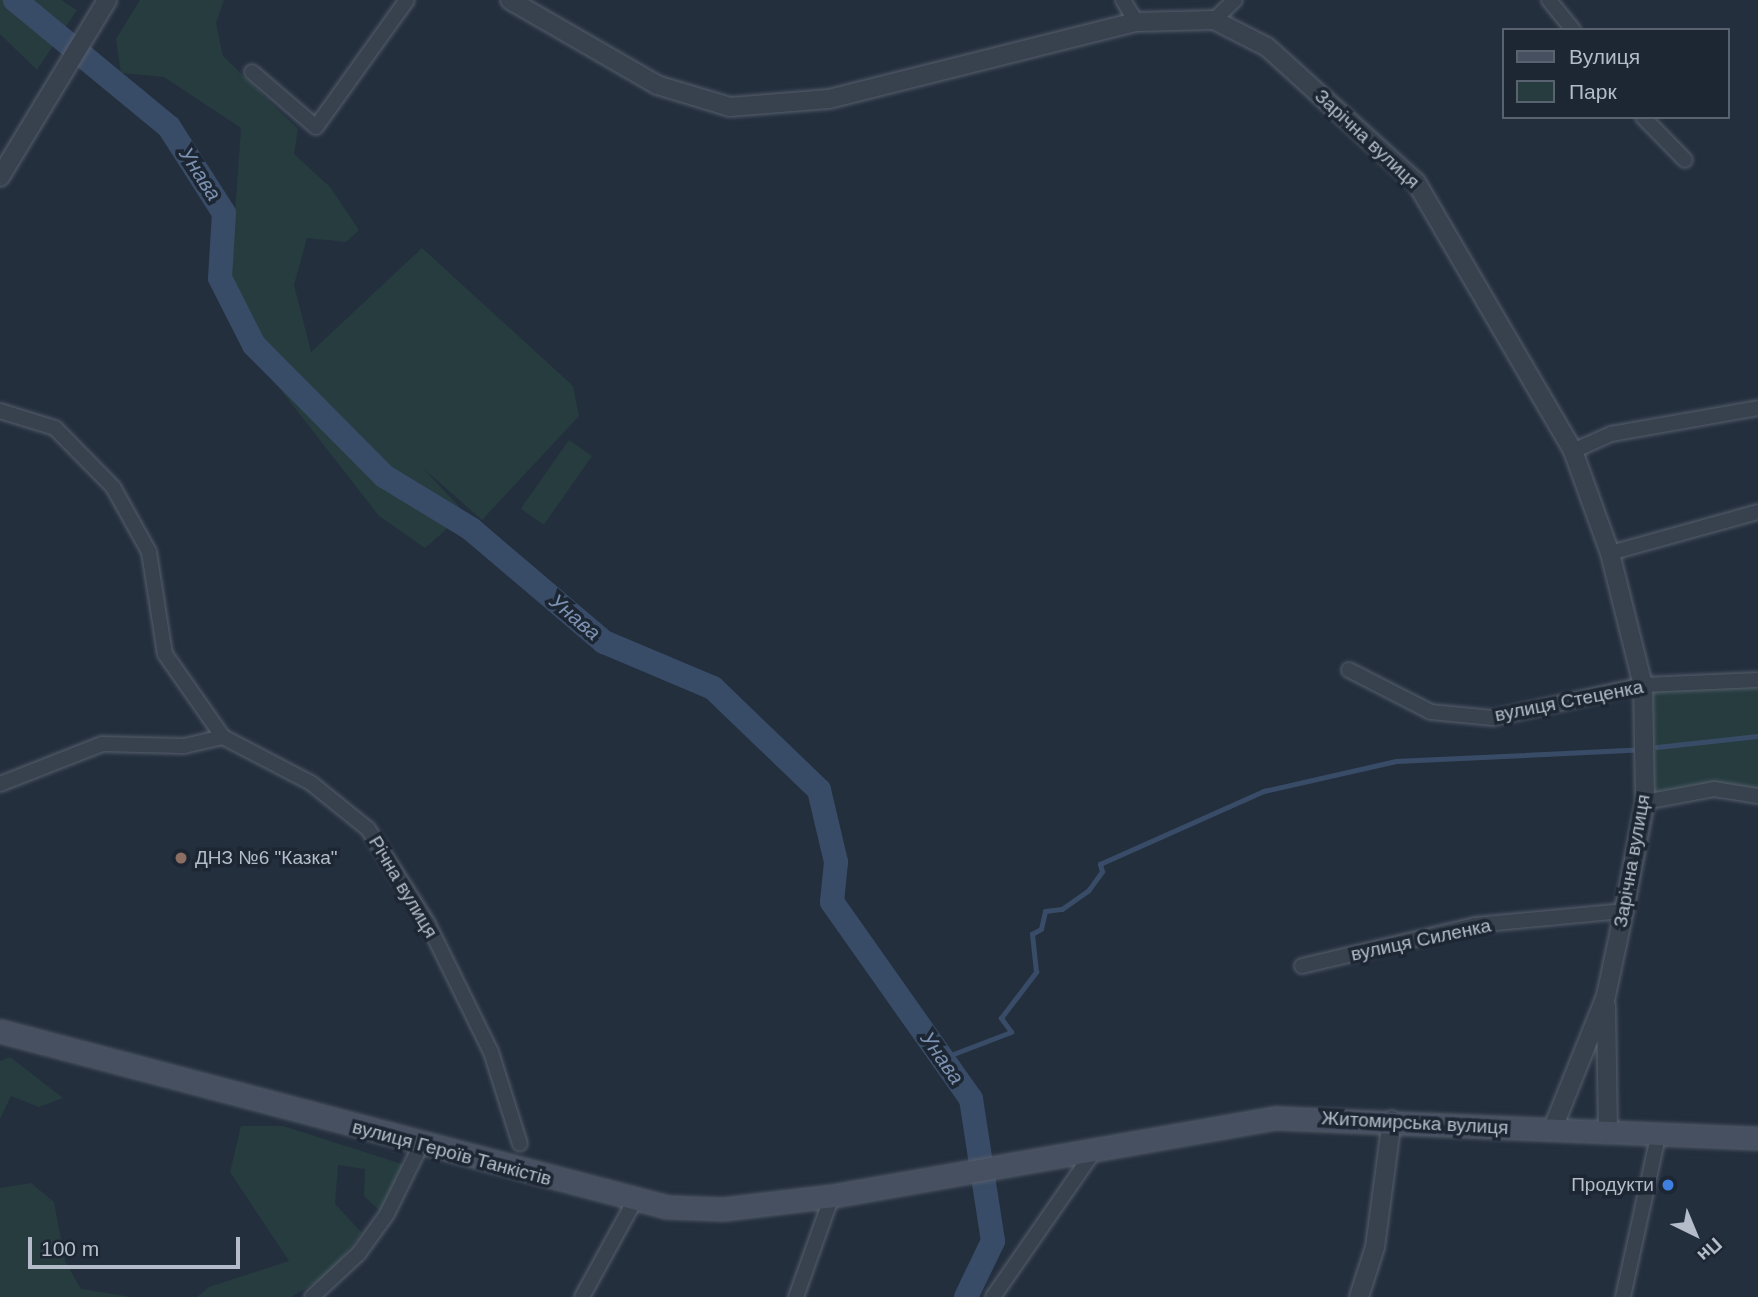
<!DOCTYPE html>
<html>
<head>
<meta charset="utf-8">
<style>
	body { margin:0 }
	#map { position:relative; width:1758px; height:1297px; overflow:hidden; background:#242f3e; font-family:Helvetica,sans-serif }
	div>[style] { position:absolute }
	.green>* { inset:0; background:#263c3f; transform-origin:0 0 }
	.stream>* { height:4.5px; margin:-2.25px; padding:0 2.25px; transform-origin:2.25px; border-radius:2.25px; background:#394c67 }
	.river>* { height:24px; margin:-12px; padding:0 12px; transform-origin:12px; border-radius:12px; background:#394c67 }
	.roads { filter:drop-shadow(0 0 2px #565f6c) drop-shadow(0 0 2px #565f6c) }
	.minor>* { height:14px; margin:-7px; padding:0 7px; transform-origin:7px; border-radius:7px; background:#38414e }
	.tertiary>* { height:18px; margin:-9px; padding:0 9px; transform-origin:9px; border-radius:9px; background:#38414e }
	.secondary>* { height:21px; margin:-10.5px; padding:0 10.5px; transform-origin:10.5px; border-radius:10.5px; background:#465061 }
	.dots>* { width:19px; height:19px; translate:-50% -50%; box-sizing:border-box; border:4px solid #1d2633; border-radius:50% }
	span { translate:-50% -50%; white-space:nowrap; text-align:center; line-height:1.15; -webkit-text-stroke:7px #1d2633; paint-order:stroke }
	.street-label { font-size:19px; color:#b4bcc9 }
	.poi-label { font-size:19px; color:#b4bcc9 }
	.left { translate:0 -50%; text-align:left }
	.right { translate:-100% -50%; text-align:right }
	.water-label { font-size:21px; color:#7c92b1; font-style:italic }
	.legend { position:absolute; left:1502px; top:28px; width:228px; height:91px; box-sizing:border-box; background:#1d2633; border:2px solid #59626f; margin:0; padding:9px 12px; list-style:none; font-size:21px; color:#b4bcc9 }
	.legend li { display:flex; align-items:center; gap:14px; height:35px }
	.legend b { width:35px; border:2px solid #59626f }
	.north { position:absolute; left:1660px; top:1199px; width:70px; height:70px; -webkit-text-stroke:5px #1d2633; paint-order:stroke; rotate:137deg; font-size:19px; font-weight:700; line-height:28px; text-align:center; color:#b4bcc9 }
	.north::after { content:''; display:block; margin:auto; width:24px; height:32px; background:#b4bcc9; clip-path:polygon(50% 0,100% 100%,50% 72%,0 100%) }
	.scale { position:absolute; left:28px; top:1237px; width:212px; height:32px; box-sizing:border-box; border:4px solid #b4bcc9; border-top:0; padding-left:9px; font-size:21px; line-height:24px; white-space:nowrap; color:#b4bcc9; -webkit-text-stroke:5px #1d2633; paint-order:stroke }
</style>
</head>
<body>
<div id="map">
	<div class="green">
		<div style="clip-path:polygon(0 0,61px 0,77px 10px,37px 70px,0 34px)"></div>
		<div style="clip-path:polygon(140px 0,224px 0,216px 23px,223px 56px,298px 129px,294px 154px,330px 187px,359px 230px,346px 242px,307px 238px,294px 285px,311px 352px,422px 248px,573px 386px,579px 416px,482px 520px,423px 468px,465px 513px,425px 548px,379px 516px,263px 367px,231px 272px,241px 128px,164px 77px,121px 73px,116px 39px)"></div>
		<div style="left:569px;top:440px;width:28px;height:84px;rotate:35deg"></div>
		<div style="left:1758px;top:679px;width:113px;height:115px;rotate:90deg"></div>
		<div style="clip-path:polygon(10px 1057px,63px 1098px,39px 1107px,11px 1096px,0 1119px,0 1061px)"></div>
		<div style="clip-path:polygon(241px 1126px,283px 1126px,405px 1165px,380px 1211px,364px 1196px,365px 1169px,338px 1165px,335px 1204px,362px 1233px,327px 1276px,291px 1297px,197px 1297px,209px 1287px,289px 1261px,230px 1172px)"></div>
		<div style="clip-path:polygon(31px 1183px,54px 1202px,65px 1261px,81px 1289px,131px 1297px,0 1297px,0 1188px)"></div>
	</div>
	<div class="stream">
		<div style="left:1657px;top:747px;width:102px;rotate:-6.2deg"></div>
		<div style="left:943px;top:1058px;width:73px;rotate:-20.9deg"></div>
		<div style="left:1011px;top:1032px;width:17px;rotate:-126deg"></div>
		<div style="left:1001px;top:1018px;width:58px;rotate:-52.7deg"></div>
		<div style="left:1036px;top:972px;width:38px;rotate:-96deg"></div>
		<div style="left:1032px;top:934px;width:10px;rotate:-29deg"></div>
		<div style="left:1041px;top:929px;width:18px;rotate:-77deg"></div>
		<div style="left:1045px;top:911px;width:17px;rotate:-7deg"></div>
		<div style="left:1062px;top:909px;width:32px;rotate:-35deg"></div>
		<div style="left:1088px;top:891px;width:24px;rotate:-54deg"></div>
		<div style="left:1102px;top:872px;width:8px;rotate:-104deg"></div>
		<div style="left:1100px;top:864px;width:180px;rotate:-24deg"></div>
		<div style="left:1264px;top:791px;width:135px;rotate:-12.8deg"></div>
		<div style="left:1396px;top:761px;width:236px;rotate:-2.7deg"></div>
	</div>
	<div class="river">
		<div style="left:15px;top:0;width:200px;rotate:39.5deg"></div>
		<div style="left:169px;top:127px;width:102px;rotate:57.4deg"></div>
		<div style="left:224px;top:213px;width:65px;rotate:93.5deg"></div>
		<div style="left:220px;top:278px;width:75px;rotate:63.1deg"></div>
		<div style="left:254px;top:345px;width:185px;rotate:45.2deg"></div>
		<div style="left:384px;top:476px;width:102px;rotate:31.3deg"></div>
		<div style="left:471px;top:529px;width:175px;rotate:40.4deg"></div>
		<div style="left:604px;top:642px;width:118px;rotate:22.9deg"></div>
		<div style="left:713px;top:688px;width:147px;rotate:43.9deg"></div>
		<div style="left:819px;top:790px;width:74px;rotate:76.7deg"></div>
		<div style="left:836px;top:862px;width:40px;rotate:95.7deg"></div>
		<div style="left:832px;top:902px;width:241px;rotate:54.8deg"></div>
		<div style="left:971px;top:1099px;width:144px;rotate:81.2deg"></div>
		<div style="left:993px;top:1241px;width:62px;rotate:115.7deg"></div>
	</div>
	<div class="roads">
		<div class="minor">
			<div style="left:1123px;top:0;width:26px;rotate:59deg"></div>
			<div style="left:1549px;top:0;width:38px;rotate:51deg"></div>
			<div style="left:1214px;top:20px;width:29px;rotate:-44deg"></div>
			<div style="left:252px;top:72px;width:84px;rotate:40.7deg"></div>
			<div style="left:316px;top:127px;width:156px;rotate:-54.4deg"></div>
			<div style="left:1643px;top:117px;width:60px;rotate:45.7deg"></div>
			<div style="left:0;top:411px;width:58px;rotate:17.2deg"></div>
			<div style="left:55px;top:428px;width:83px;rotate:45.5deg"></div>
			<div style="left:113px;top:487px;width:74px;rotate:61deg"></div>
			<div style="left:149px;top:552px;width:103px;rotate:81.1deg"></div>
			<div style="left:165px;top:654px;width:101px;rotate:55.1deg"></div>
			<div style="left:223px;top:737px;width:99px;rotate:27.6deg"></div>
			<div style="left:311px;top:783px;width:73px;rotate:38.9deg"></div>
			<div style="left:368px;top:829px;width:112px;rotate:57.7deg"></div>
			<div style="left:428px;top:924px;width:143px;rotate:63.8deg"></div>
			<div style="left:491px;top:1052px;width:96px;rotate:72.5deg"></div>
			<div style="left:1573px;top:451px;width:42px;rotate:-24.1deg"></div>
			<div style="left:1611px;top:434px;width:149px;rotate:-10deg"></div>
			<div style="left:1610px;top:553px;width:154px;rotate:-15.5deg"></div>
			<div style="left:1349px;top:670px;width:92px;rotate:27.1deg"></div>
			<div style="left:1431px;top:712px;width:62px;rotate:5.5deg"></div>
			<div style="left:1493px;top:718px;width:154px;rotate:-12.4deg"></div>
			<div style="left:1643px;top:685px;width:115px;rotate:-2.5deg"></div>
			<div style="left:0;top:784px;width:110px;rotate:-21.4deg"></div>
			<div style="left:102px;top:744px;width:82px;rotate:1.4deg"></div>
			<div style="left:184px;top:746px;width:40px;rotate:-13deg"></div>
			<div style="left:1645px;top:802px;width:70px;rotate:-10.7deg"></div>
			<div style="left:1714px;top:789px;width:45px;rotate:9deg"></div>
			<div style="left:1302px;top:966px;width:178px;rotate:-13.3deg"></div>
			<div style="left:1475px;top:925px;width:150px;rotate:-5.4deg"></div>
			<div style="left:312px;top:1297px;width:64px;rotate:-43.1deg"></div>
			<div style="left:359px;top:1253px;width:48px;rotate:-54.3deg"></div>
			<div style="left:387px;top:1214px;width:77px;rotate:-63.8deg"></div>
			<div style="left:582px;top:1297px;width:108px;rotate:-61.3deg"></div>
			<div style="left:796px;top:1297px;width:107px;rotate:-70.4deg"></div>
			<div style="left:993px;top:1297px;width:181px;rotate:-55.3deg"></div>
			<div style="left:1623px;top:1297px;width:164px;rotate:-77.7deg"></div>
		</div>
		<div class="tertiary">
			<div style="left:510px;top:0;width:170px;rotate:30deg"></div>
			<div style="left:657px;top:85px;width:76px;rotate:16.8deg"></div>
			<div style="left:730px;top:107px;width:99px;rotate:-4.6deg"></div>
			<div style="left:829px;top:99px;width:317px;rotate:-14.1deg"></div>
			<div style="left:1136px;top:22px;width:78px;rotate:-1.5deg"></div>
			<div style="left:1214px;top:20px;width:59px;rotate:27deg"></div>
			<div style="left:1267px;top:47px;width:201px;rotate:42.2deg"></div>
			<div style="left:1416px;top:182px;width:311px;rotate:59.7deg"></div>
			<div style="left:1573px;top:451px;width:109px;rotate:70.1deg"></div>
			<div style="left:1610px;top:553px;width:136px;rotate:76deg"></div>
			<div style="left:1643px;top:685px;width:117px;rotate:89deg"></div>
			<div style="left:1645px;top:802px;width:111px;rotate:100.9deg"></div>
			<div style="left:1624px;top:911px;width:87px;rotate:102deg"></div>
			<div style="left:1606px;top:996px;width:144px;rotate:111.9deg"></div>
			<div style="left:0;top:177px;width:207px;rotate:-58.8deg"></div>
			<div style="left:1606px;top:1006px;width:128px;rotate:89.1deg"></div>
			<div style="left:1359px;top:1297px;width:52px;rotate:-72.3deg"></div>
			<div style="left:1375px;top:1247px;width:128px;rotate:-82.4deg"></div>
		</div>
		<div class="secondary">
			<div style="left:0;top:1031px;width:690px;rotate:14.78deg"></div>
			<div style="left:667px;top:1207px;width:56px;rotate:2deg"></div>
			<div style="left:723px;top:1209px;width:110px;rotate:-6.8deg"></div>
			<div style="left:832px;top:1196px;width:451px;rotate:-10deg"></div>
			<div style="left:1276px;top:1118px;width:482px;rotate:2.4deg"></div>
		</div>
	</div>
	<div class="dots">
		<div style="left:181px;top:858px;background:#8d6e63"></div>
		<div style="left:1668px;top:1185px;background:#3f7fe0"></div>
	</div>
	<div class="street-label">
		<span style="left:1367px;top:139px;rotate:43deg">Зарічна вулиця</span>
		<span style="left:1569px;top:701px;rotate:-11deg">вулиця Стеценка</span>
		<span style="left:1632px;top:861px;rotate:-80deg">Зарічна вулиця</span>
		<span style="left:403px;top:887px;rotate:59deg">Річна вулиця</span>
		<span style="left:1421px;top:940px;rotate:-12deg">вулиця Силенка</span>
		<span style="left:1415px;top:1123px;rotate:3deg">Житомирська вулиця</span>
		<span style="left:452px;top:1153px;rotate:15deg">вулиця Героїв Танкістів</span>
	</div>
	<div class="poi-label">
		<span class="left" style="left:195px;top:858px">ДНЗ №6 "Казка"</span>
		<span class="right" style="left:1654px;top:1185px">Продукти</span>
	</div>
	<div class="water-label">
		<span style="left:200px;top:174px;rotate:57deg">Унава</span>
		<span style="left:575px;top:617px;rotate:40deg">Унава</span>
		<span style="left:942px;top:1058px;rotate:55deg">Унава</span>
	</div>
	<ul class="legend">
	<li><b style="height:9px;background:#465061"></b>Вулиця</li>
	<li><b style="height:19px;background:#263c3f"></b>Парк</li>
	</ul>
	<div class="north">Пн</div>
	<div class="scale">100 m</div>
</div>
</body>
</html>
